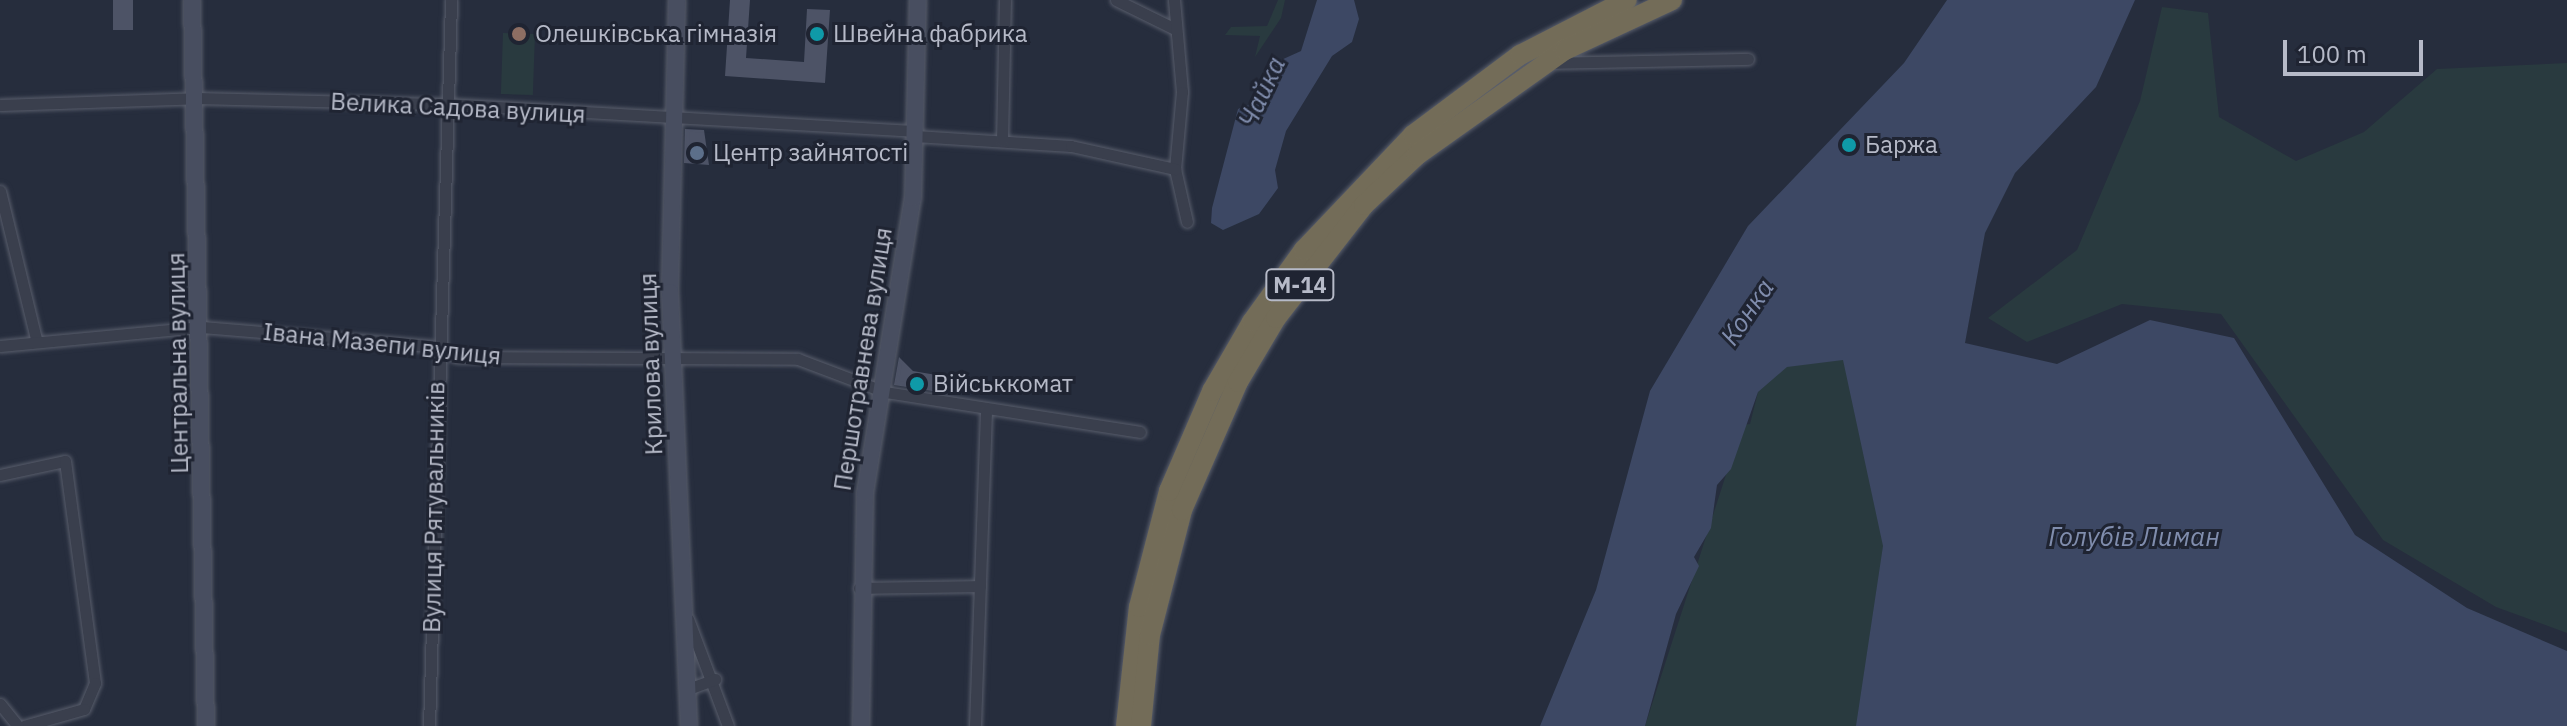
<!DOCTYPE html>
<html>
<head>
<meta charset="utf-8">
<style>
	body { margin:0 }
	#map { position:relative; width:2567px; height:726px; overflow:hidden; background:#262d3d; font-family:"IBM Plex Sans",sans-serif }
	div>[style] { position:absolute }
	.green>* { inset:0; background:#293a3f; transform-origin:0 0 }
	.water>* { inset:0; background:#3d4864 }
	.building>* { inset:0; background:#4d5366; transform-origin:0 0 }
	.roads { filter:drop-shadow(0 0 2px #585d6b) drop-shadow(0 0 2px #585d6b) }
	.street>* { height:11px; margin:-5.5px; padding:0 5.5px; transform-origin:5.5px; border-radius:5.5px; background:#3a3f4d }
	.secondary>* { height:16px; margin:-8px; padding:0 8px; transform-origin:8px; border-radius:8px; background:#484e60 }
	.highway>* { height:20px; margin:-10px; padding:0 10px; transform-origin:10px; border-radius:10px; background:#736c58 }
	.dots>* { width:22px; height:22px; translate:-50% -50%; box-sizing:border-box; border:4px solid #1f2432; border-radius:50% }
	span { translate:-50% -50%; white-space:nowrap; text-align:center; line-height:1.15; -webkit-text-stroke:6px #1f2432; paint-order:stroke }
	.shield-label span { padding:2px 6px; background:#1f2432; border:2px solid; border-radius:6px; -webkit-text-stroke-width:0 }
	.shield-label { font-size:22px; color:#b6bac8; font-weight:700 }
	.poi-label { font-size:24px; color:#b6bac8 }
	.left { translate:0 -50%; text-align:left }
	.street-label { font-size:24px; color:#b6bac8 }
	.water-label { font-size:26px; color:#808dad; font-style:italic }
	.scale { position:absolute; left:2283px; top:40px; width:140px; height:36px; box-sizing:border-box; border:4px solid #b6bac8; border-top:0; padding-left:10px; font-size:24px; line-height:28px; white-space:nowrap; color:#b6bac8; -webkit-text-stroke:6px #1f2432; paint-order:stroke }
</style>
</head>
<body>
<div id="map">
	<div class="green">
		<div style="clip-path:polygon(1278px 0,1285px 0,1281px 18px,1255px 57px,1260px 36px,1225px 35px,1231px 27px,1267px 26px)"></div>
		<div style="clip-path:polygon(2162px 7px,2208px 13px,2219px 117px,2296px 161px,2364px 132px,2437px 69px,2567px 63px,2567px 633px,2496px 607px,2383px 540px,2221px 314px,2122px 304px,2027px 342px,1988px 318px,2077px 250px,2140px 101px)"></div>
		<div style="left:503px;top:33px;width:32px;height:61px;rotate:2deg"></div>
		<div style="clip-path:polygon(1840px 306px,2083px 726px,1645px 726px,1742px 425px,1750px 424px,1758px 392px)"></div>
	</div>
	<div class="water">
		<div style="clip-path:polygon(1317px 0,1354px 0,1359px 19px,1352px 42px,1332px 56px,1286px 131px,1275px 170px,1278px 188px,1259px 214px,1223px 230px,1211px 223px,1212px 208px,1238px 109px,1263px 99px,1268px 66px,1301px 51px)"></div>
		<div style="clip-path:polygon(1947px 0,2135px 0,2096px 87px,2015px 173px,1985px 233px,1965px 343px,2057px 364px,2150px 320px,2234px 338px,2355px 535px,2467px 608px,2567px 651px,2567px 726px,1856px 726px,1883px 546px,1843px 360px,1787px 367px,1758px 392px,1731px 469px,1717px 485px,1711px 528px,1694px 557px,1699px 566px,1676px 614px,1645px 726px,1540px 726px,1596px 590px,1650px 391px,1748px 226px,1904px 63px)"></div>
	</div>
	<div class="building">
		<div style="left:113px;top:0;width:20px;height:30px"></div>
		<div style="clip-path:polygon(730px 0,750px 0,746px 58px,804px 62px,807px 9px,830px 10px,825px 83px,725px 76px)"></div>
		<div style="clip-path:polygon(685px 129px,704px 130px,709px 165px,684px 163px)"></div>
		<div style="clip-path:polygon(899px 357px,913px 371px,942px 376px,939px 392px,894px 385px)"></div>
	</div>
	<div class="roads">
		<div class="street">
			<div style="left:1116px;top:0;width:64px;rotate:26.2deg"></div>
			<div style="left:1174px;top:0;width:92px;rotate:85deg"></div>
			<div style="left:1182px;top:92px;width:77px;rotate:95.2deg"></div>
			<div style="left:1175px;top:169px;width:54px;rotate:77.2deg"></div>
			<div style="left:1550px;top:63px;width:198px;rotate:-1.2deg"></div>
			<div style="left:0;top:105px;width:196px;rotate:-2deg"></div>
			<div style="left:196px;top:98px;width:251px;rotate:1.4deg"></div>
			<div style="left:447px;top:104px;width:470px;rotate:3.3deg"></div>
			<div style="left:915px;top:136px;width:156px;rotate:3.7deg"></div>
			<div style="left:1071px;top:146px;width:107px;rotate:12.5deg"></div>
			<div style="left:1002px;top:141px;width:141px;rotate:-88.8deg"></div>
			<div style="left:0;top:191px;width:152px;rotate:76.3deg"></div>
			<div style="left:0;top:346px;width:203px;rotate:-5.4deg"></div>
			<div style="left:202px;top:327px;width:228px;rotate:4.8deg"></div>
			<div style="left:429px;top:346px;width:30px;rotate:21deg"></div>
			<div style="left:457px;top:357px;width:341px;rotate:0.3deg"></div>
			<div style="left:798px;top:359px;width:93px;rotate:20.8deg"></div>
			<div style="left:885px;top:392px;width:258px;rotate:8.9deg"></div>
			<div style="left:0;top:475px;width:66px;rotate:-12.2deg"></div>
			<div style="left:65px;top:461px;width:224px;rotate:82.3deg"></div>
			<div style="left:95px;top:683px;width:28px;rotate:113deg"></div>
			<div style="left:84px;top:709px;width:62px;rotate:164.2deg"></div>
			<div style="left:859px;top:588px;width:121px;rotate:-0.9deg"></div>
			<div style="left:688px;top:619px;width:114px;rotate:69.5deg"></div>
			<div style="left:688px;top:689px;width:29px;rotate:-20deg"></div>
			<div style="left:0;top:704px;width:28px;rotate:51deg"></div>
			<div style="left:429px;top:726px;width:726px;rotate:-88.26deg"></div>
			<div style="left:975px;top:726px;width:316px;rotate:-88deg"></div>
		</div>
		<div class="secondary">
			<div style="left:192px;top:0;width:726px;rotate:88.9deg"></div>
			<div style="left:677px;top:0;width:292px;rotate:91.4deg"></div>
			<div style="left:670px;top:292px;width:434px;rotate:87.5deg"></div>
			<div style="left:861px;top:726px;width:233px;rotate:-89deg"></div>
			<div style="left:865px;top:493px;width:299px;rotate:-80.8deg"></div>
			<div style="left:913px;top:198px;width:198px;rotate:-88.6deg"></div>
		</div>
		<div class="highway">
			<div style="left:1126px;top:726px;width:120px;rotate:-83.8deg"></div>
			<div style="left:1139px;top:607px;width:120px;rotate:-75.5deg"></div>
			<div style="left:1169px;top:491px;width:109px;rotate:-66.7deg"></div>
			<div style="left:1212px;top:391px;width:80px;rotate:-59.9deg"></div>
			<div style="left:1252px;top:322px;width:89px;rotate:-54.2deg"></div>
			<div style="left:1304px;top:250px;width:158px;rotate:-46.5deg"></div>
			<div style="left:1413px;top:135px;width:134px;rotate:-36.8deg"></div>
			<div style="left:1520px;top:55px;width:120px;rotate:-27.2deg"></div>
			<div style="left:1141px;top:726px;width:91px;rotate:-84.4deg"></div>
			<div style="left:1150px;top:635px;width:129px;rotate:-75.6deg"></div>
			<div style="left:1182px;top:510px;width:140px;rotate:-66.4deg"></div>
			<div style="left:1238px;top:382px;width:74px;rotate:-59.3deg"></div>
			<div style="left:1276px;top:318px;width:143px;rotate:-52.1deg"></div>
			<div style="left:1364px;top:205px;width:73px;rotate:-43.3deg"></div>
			<div style="left:1417px;top:155px;width:181px;rotate:-35.4deg"></div>
			<div style="left:1565px;top:50px;width:118px;rotate:-25deg"></div>
		</div>
	</div>
	<div class="dots">
		<div style="left:519px;top:34px;background:#8d6e63"></div>
		<div style="left:817px;top:34px;background:#0f9aa8"></div>
		<div style="left:1849px;top:145px;background:#0f9aa8"></div>
		<div style="left:697px;top:153px;background:#5c6f8a"></div>
		<div style="left:917px;top:384px;background:#0f9aa8"></div>
	</div>
	<div class="shield-label">
		<span style="left:1300px;top:285px">М-14</span>
	</div>
	<div class="poi-label">
		<span class="left" style="left:535px;top:34px">Олешківська гімназія</span>
		<span class="left" style="left:833px;top:34px">Швейна фабрика</span>
		<span class="left" style="left:1865px;top:145px">Баржа</span>
		<span class="left" style="left:713px;top:153px">Центр зайнятості</span>
		<span class="left" style="left:933px;top:384px">Військкомат</span>
	</div>
	<div class="street-label">
		<span style="left:458px;top:108px;rotate:3deg">Велика Садова вулиця</span>
		<span style="left:382px;top:344px;rotate:6deg">Івана Мазепи вулиця</span>
		<span style="left:863px;top:359px;rotate:-81deg">Першотравнева вулиця</span>
		<span style="left:178px;top:363px;rotate:-91deg">Центральна вулиця</span>
		<span style="left:651px;top:364px;rotate:-92deg">Крилова вулиця</span>
		<span style="left:434px;top:507px;rotate:-89deg">Вулиця Рятувальників</span>
	</div>
	<div class="water-label">
		<span style="left:1262px;top:92px;rotate:-65deg">Чайка</span>
		<span style="left:1747px;top:312px;rotate:-56deg">Конка</span>
		<span style="left:2134px;top:537px">Голубів Лиман</span>
	</div>
	<div class="scale">100 m</div>
</div>
</body>
</html>
